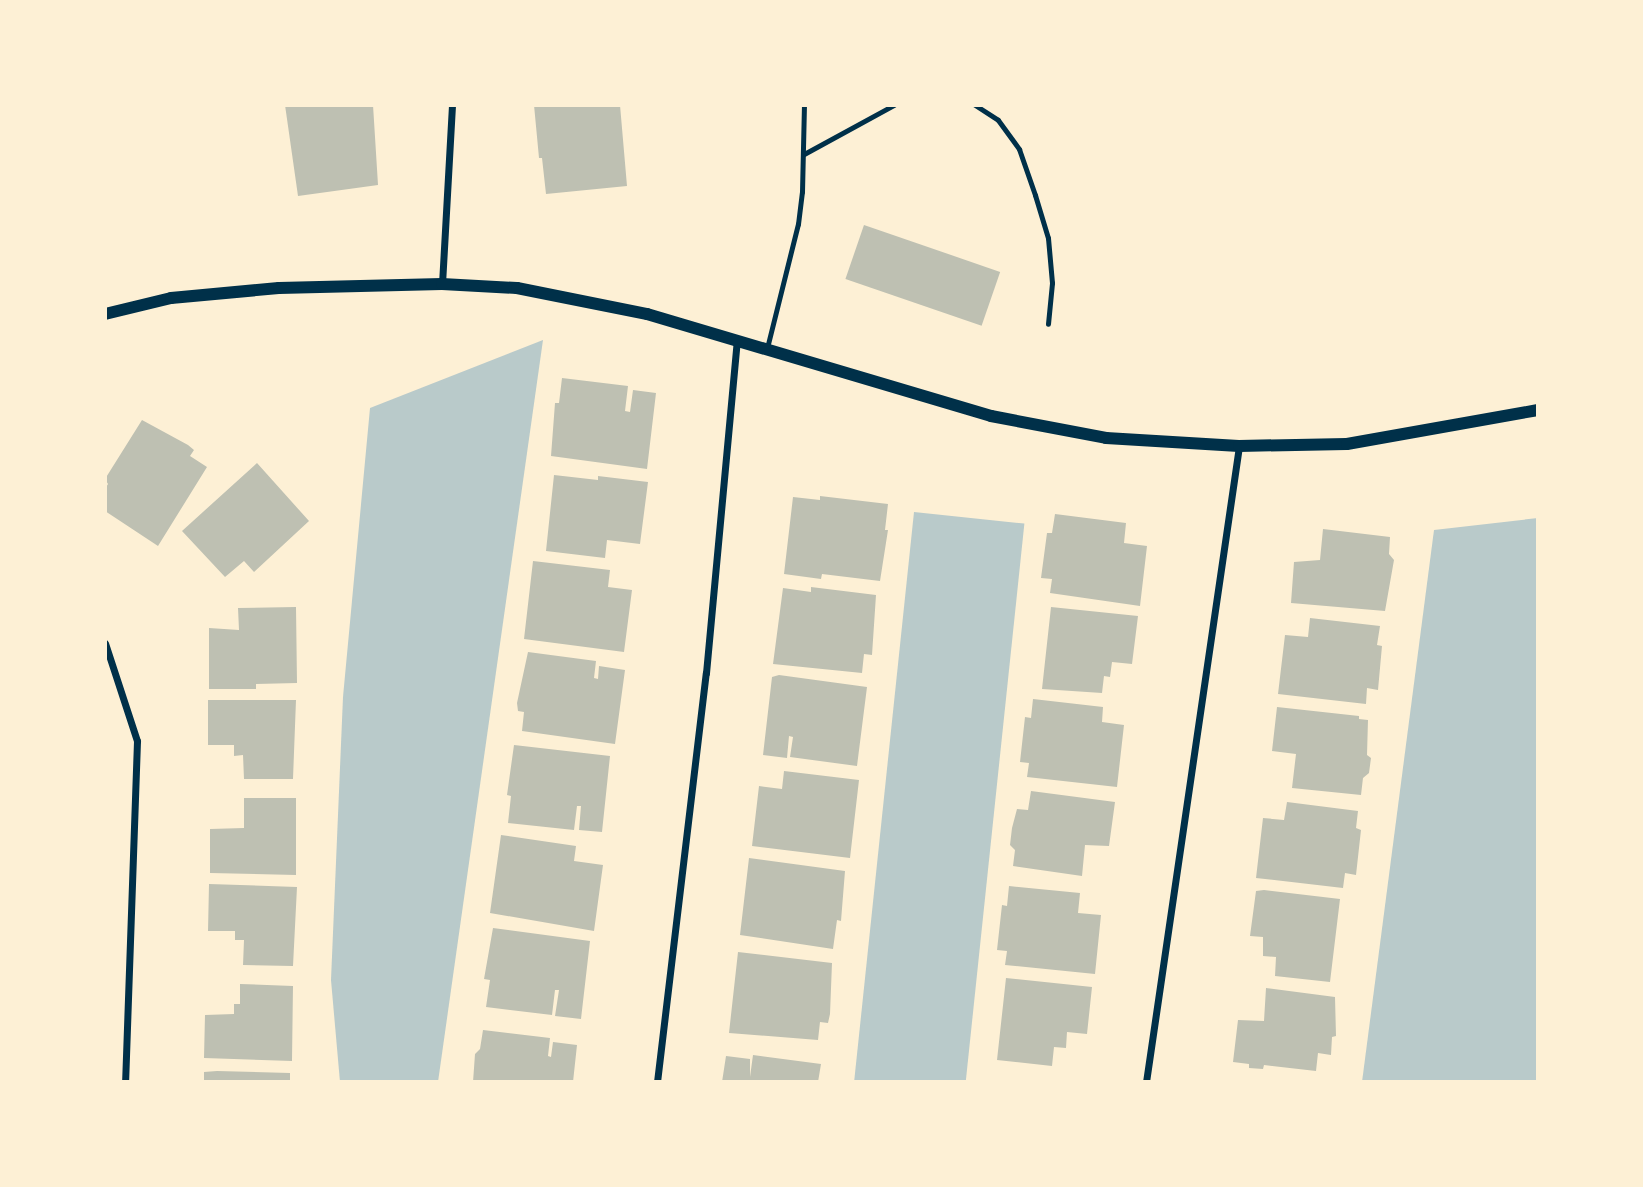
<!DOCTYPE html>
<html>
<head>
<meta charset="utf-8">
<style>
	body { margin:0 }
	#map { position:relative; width:1643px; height:1187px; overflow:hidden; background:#fdf0d5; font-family:"Noto Sans",sans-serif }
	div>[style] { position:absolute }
	.green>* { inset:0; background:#b9caca; transform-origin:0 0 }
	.building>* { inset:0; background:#bec0b2; transform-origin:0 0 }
	.service>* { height:5px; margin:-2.5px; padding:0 2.5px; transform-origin:2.5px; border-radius:2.5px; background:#003049 }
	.minor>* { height:7px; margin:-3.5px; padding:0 3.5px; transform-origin:3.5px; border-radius:3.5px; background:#003049 }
	.tertiary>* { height:12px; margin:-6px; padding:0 6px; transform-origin:6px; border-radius:6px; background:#003049 }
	span { translate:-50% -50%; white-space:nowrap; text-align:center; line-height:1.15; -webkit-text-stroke:5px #fdf0d5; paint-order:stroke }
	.frame { position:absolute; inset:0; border:107px solid #fdf0d5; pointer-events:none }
</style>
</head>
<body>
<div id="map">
	<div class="green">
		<div style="clip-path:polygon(543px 340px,438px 1082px,340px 1082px,331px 980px,343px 697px,370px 408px)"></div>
		<div style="left:914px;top:512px;width:111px;height:574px;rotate:6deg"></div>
		<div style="clip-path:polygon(1538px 518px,1538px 1082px,1362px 1082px,1434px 530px)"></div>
	</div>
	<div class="building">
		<div style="clip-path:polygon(285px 105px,373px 105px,378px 185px,298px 196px)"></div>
		<div style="clip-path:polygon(534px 105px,620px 105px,627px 186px,546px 194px,542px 158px,539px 158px)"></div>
		<div style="left:864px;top:225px;width:144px;height:57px;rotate:19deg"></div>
		<div style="clip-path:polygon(562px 378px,628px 386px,625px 411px,630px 412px,633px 390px,656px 393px,647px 469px,551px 456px,555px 403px,559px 403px)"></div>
		<div style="clip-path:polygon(142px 420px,188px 445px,194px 450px,190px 456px,207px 467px,158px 546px,105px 511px,105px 489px,108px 484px,105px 479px)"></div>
		<div style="clip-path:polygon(257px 463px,309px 521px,254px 572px,244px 561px,225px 577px,182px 531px)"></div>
		<div style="clip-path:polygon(554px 475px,598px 480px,598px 476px,648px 482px,640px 544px,607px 540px,605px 558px,546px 551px)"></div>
		<div style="clip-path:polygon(820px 496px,888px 504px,885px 530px,888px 530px,880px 581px,822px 574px,821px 579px,784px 574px,793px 497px,820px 500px)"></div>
		<div style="clip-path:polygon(1055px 514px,1126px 523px,1124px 543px,1147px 546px,1140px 606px,1050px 593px,1052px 579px,1041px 578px,1047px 533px,1052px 533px)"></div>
		<div style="clip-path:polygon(1323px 529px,1390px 537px,1389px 554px,1394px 560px,1385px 611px,1291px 603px,1294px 562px,1320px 560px)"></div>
		<div style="clip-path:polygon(533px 561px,610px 570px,608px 587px,632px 590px,624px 652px,524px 639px)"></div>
		<div style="clip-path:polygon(811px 587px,876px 595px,872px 655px,864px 654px,862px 673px,773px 664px,783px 588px,811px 592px)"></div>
		<div style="clip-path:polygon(296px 607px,297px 683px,256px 684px,256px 689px,209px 689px,209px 628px,239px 630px,238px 608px)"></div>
		<div style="clip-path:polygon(1051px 607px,1138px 616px,1132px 664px,1112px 662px,1110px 677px,1104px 676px,1102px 693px,1042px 689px)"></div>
		<div style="clip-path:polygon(1310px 618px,1380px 626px,1377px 645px,1382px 646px,1378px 690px,1367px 688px,1366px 704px,1278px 694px,1285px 635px,1308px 637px)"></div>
		<div style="clip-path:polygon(528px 652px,596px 661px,594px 678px,598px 679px,599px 666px,625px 670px,615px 744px,522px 731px,524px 712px,518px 711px,517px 703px)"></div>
		<div style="clip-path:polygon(779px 675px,867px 687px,857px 766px,790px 757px,793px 737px,789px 736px,787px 758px,763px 755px,772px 677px)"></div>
		<div style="clip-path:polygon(1033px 699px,1103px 707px,1102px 722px,1124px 725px,1117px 787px,1027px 777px,1029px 763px,1020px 762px,1025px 717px,1031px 718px)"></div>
		<div style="clip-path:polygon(208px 700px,296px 700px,293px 779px,244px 779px,243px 755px,234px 756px,234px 745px,208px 745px)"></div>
		<div style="clip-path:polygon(1277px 707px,1359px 716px,1359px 719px,1368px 720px,1367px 755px,1371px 758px,1369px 773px,1363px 778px,1361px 795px,1292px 788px,1296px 754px,1272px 751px)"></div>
		<div style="clip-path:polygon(514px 745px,610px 756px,602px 832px,579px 830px,581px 806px,577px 806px,574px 830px,508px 823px,511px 796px,507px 795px)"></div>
		<div style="clip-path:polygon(784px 771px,859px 780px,850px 858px,752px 846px,759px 786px,782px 789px)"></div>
		<div style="clip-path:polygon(1031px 791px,1115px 802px,1109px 846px,1085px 845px,1082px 876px,1013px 866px,1015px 850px,1010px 845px,1012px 828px,1017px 809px,1028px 810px)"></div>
		<div style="clip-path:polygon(244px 798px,296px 798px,296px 875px,210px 873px,210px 829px,244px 828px)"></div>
		<div style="clip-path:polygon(1287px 802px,1358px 811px,1356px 828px,1361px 830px,1356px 875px,1345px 873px,1343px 888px,1256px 878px,1263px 818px,1284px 820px)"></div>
		<div style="clip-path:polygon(501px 835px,576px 846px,574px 861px,603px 865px,594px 931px,490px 913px)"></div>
		<div style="clip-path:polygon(749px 858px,845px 871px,841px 921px,837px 920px,833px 949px,740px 935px)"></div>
		<div style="clip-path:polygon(209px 884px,297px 887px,293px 966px,243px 965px,244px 940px,235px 940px,235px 931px,208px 931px)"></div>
		<div style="clip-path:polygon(1009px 886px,1080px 893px,1078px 913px,1101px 915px,1095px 974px,1005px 965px,1007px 951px,997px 950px,1002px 905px,1007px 906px)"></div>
		<div style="clip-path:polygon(1264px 890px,1340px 899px,1330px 982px,1275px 976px,1276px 957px,1263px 956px,1263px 937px,1250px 936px,1256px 891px)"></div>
		<div style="clip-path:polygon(493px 928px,590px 941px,581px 1019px,555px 1016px,559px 990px,555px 990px,552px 1015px,486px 1007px,490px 980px,484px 979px)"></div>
		<div style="clip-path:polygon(738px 952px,832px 963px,830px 1014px,828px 1023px,820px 1022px,818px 1040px,729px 1033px)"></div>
		<div style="clip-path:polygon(1006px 978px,1092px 987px,1087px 1034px,1067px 1032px,1066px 1048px,1054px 1047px,1052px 1066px,997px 1060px)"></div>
		<div style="clip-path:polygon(240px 984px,293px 986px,292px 1061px,204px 1058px,205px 1015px,234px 1014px,234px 1004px,240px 1004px)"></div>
		<div style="clip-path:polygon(1266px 988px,1335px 997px,1336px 1036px,1332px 1037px,1331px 1055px,1318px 1053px,1316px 1071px,1264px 1065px,1263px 1069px,1249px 1068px,1249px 1064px,1233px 1062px,1238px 1020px,1264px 1021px)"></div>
		<div style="clip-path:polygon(483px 1030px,550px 1038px,548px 1056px,551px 1057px,553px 1042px,577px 1045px,573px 1082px,473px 1082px,475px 1054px,480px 1049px)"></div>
		<div style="clip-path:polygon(753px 1055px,821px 1064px,818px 1082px,722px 1082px,726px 1056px,750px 1059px,750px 1077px)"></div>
		<div style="clip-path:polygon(217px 1071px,290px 1073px,290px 1082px,204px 1082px,204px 1072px)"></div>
	</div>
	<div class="service">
		<div style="left:975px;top:105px;width:27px;rotate:33deg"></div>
		<div style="left:998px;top:120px;width:36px;rotate:54deg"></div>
		<div style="left:1019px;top:149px;width:49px;rotate:70.8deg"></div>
		<div style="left:1035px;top:195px;width:45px;rotate:73.2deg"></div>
		<div style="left:1048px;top:238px;width:45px;rotate:84.9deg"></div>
		<div style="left:1052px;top:283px;width:41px;rotate:95.6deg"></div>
		<div style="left:804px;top:154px;width:102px;rotate:-28.6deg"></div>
		<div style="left:767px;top:348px;width:128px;rotate:-76deg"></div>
		<div style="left:798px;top:224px;width:32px;rotate:-83deg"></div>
		<div style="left:802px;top:192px;width:87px;rotate:-88.7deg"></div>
	</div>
	<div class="minor">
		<div style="left:442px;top:284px;width:179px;rotate:-86.8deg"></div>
		<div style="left:105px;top:643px;width:103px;rotate:71.9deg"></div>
		<div style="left:137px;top:741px;width:341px;rotate:92deg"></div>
		<div style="left:657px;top:1082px;width:412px;rotate:-83.2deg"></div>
		<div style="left:706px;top:673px;width:334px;rotate:-84.7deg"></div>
		<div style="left:1146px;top:1082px;width:643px;rotate:-81.68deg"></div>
	</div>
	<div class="tertiary">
		<div style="left:105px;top:314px;width:68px;rotate:-13.6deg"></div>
		<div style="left:171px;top:298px;width:108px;rotate:-5.3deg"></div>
		<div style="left:279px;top:288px;width:163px;rotate:-1.4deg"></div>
		<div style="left:442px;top:284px;width:75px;rotate:3.1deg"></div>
		<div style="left:517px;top:288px;width:133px;rotate:11.3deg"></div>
		<div style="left:647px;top:314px;width:359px;rotate:16.5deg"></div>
		<div style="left:991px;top:416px;width:117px;rotate:10.8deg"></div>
		<div style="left:1106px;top:438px;width:133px;rotate:3.4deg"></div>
		<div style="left:1239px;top:446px;width:108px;rotate:-1.1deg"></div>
		<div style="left:1347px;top:444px;width:194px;rotate:-10.1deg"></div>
	</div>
	<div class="frame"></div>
</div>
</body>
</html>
